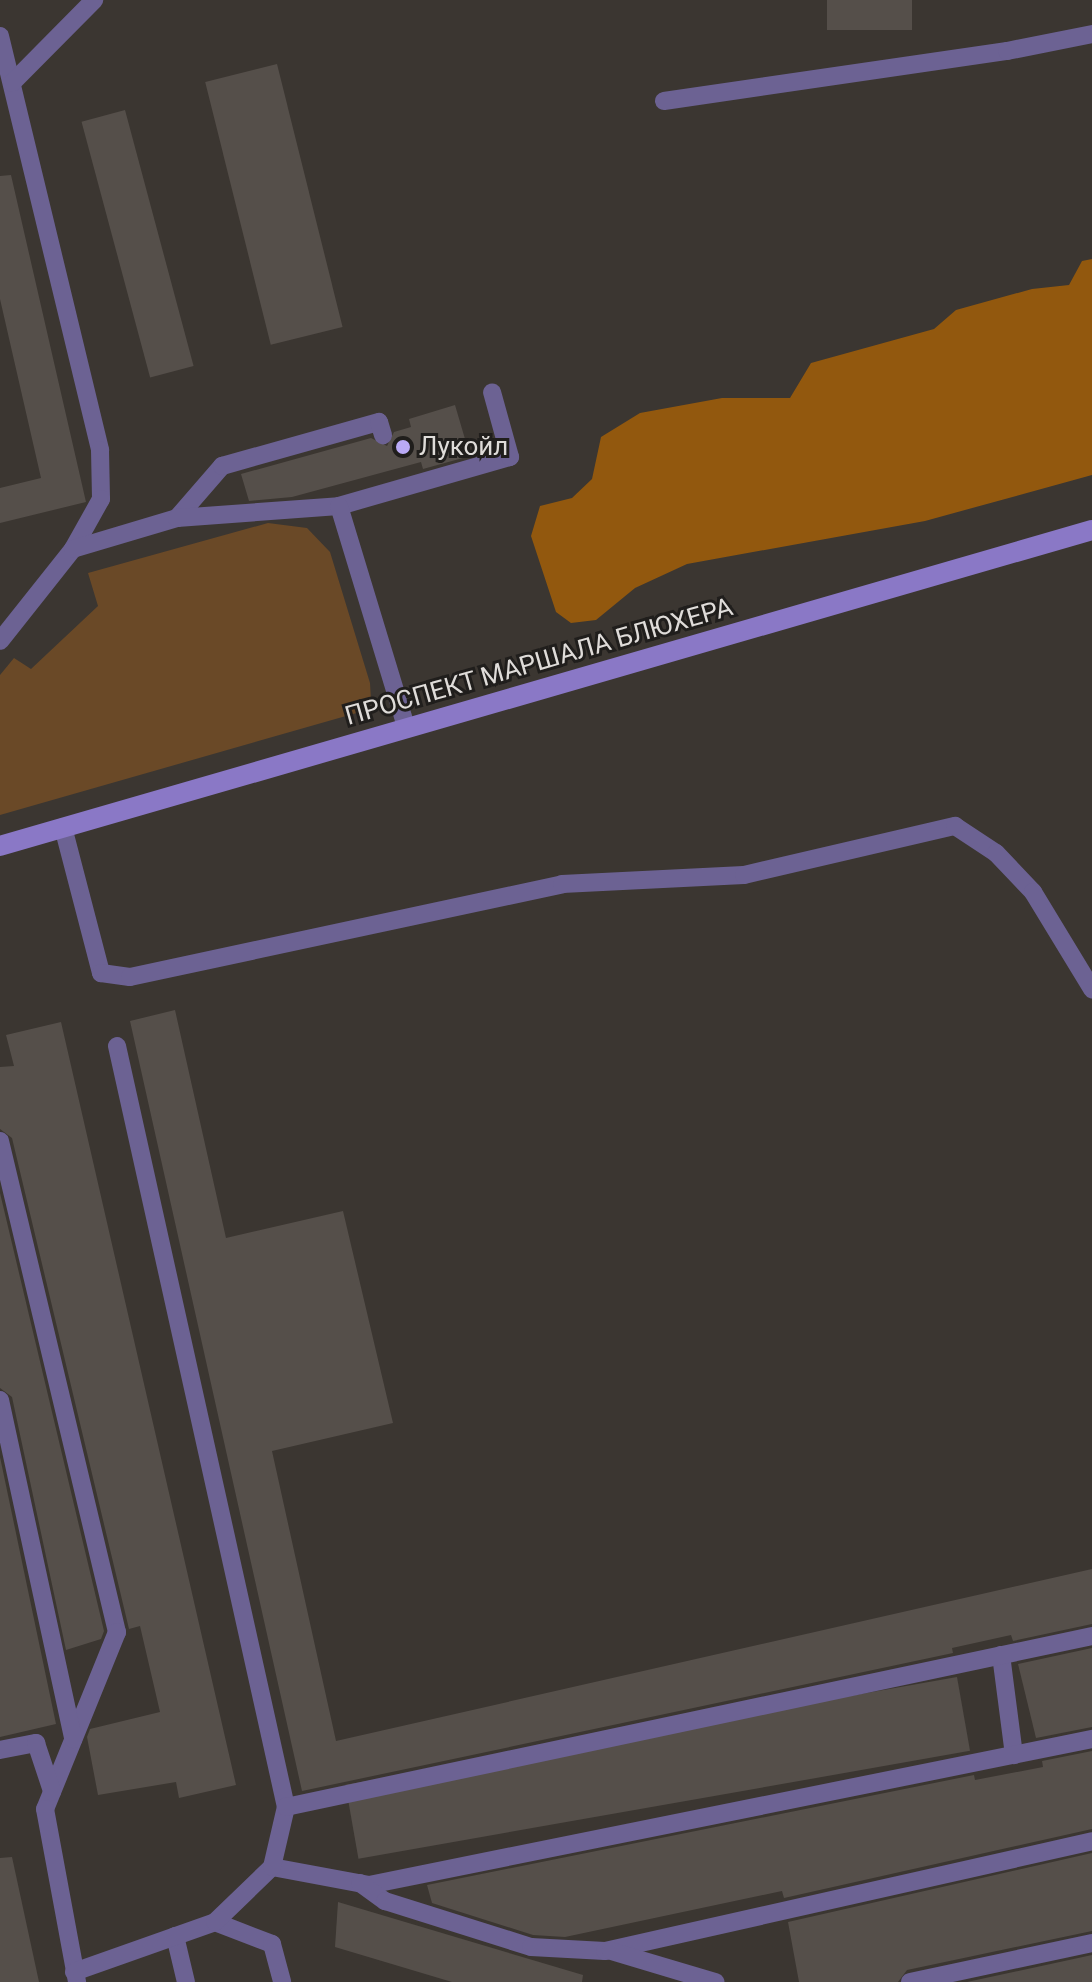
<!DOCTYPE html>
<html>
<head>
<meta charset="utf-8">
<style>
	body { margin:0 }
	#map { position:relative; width:1092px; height:1982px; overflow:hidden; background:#3b3631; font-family:Roboto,sans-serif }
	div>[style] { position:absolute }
	.green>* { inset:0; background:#6a4927 }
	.forest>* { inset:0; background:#92580e }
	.building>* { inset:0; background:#554f4a; transform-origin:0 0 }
	.lane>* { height:18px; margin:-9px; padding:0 9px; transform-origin:9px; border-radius:9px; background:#6c6293 }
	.secondary>* { height:20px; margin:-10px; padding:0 10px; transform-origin:10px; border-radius:10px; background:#8a78c6 }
	.dots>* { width:22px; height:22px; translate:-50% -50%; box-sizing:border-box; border:4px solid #201e1c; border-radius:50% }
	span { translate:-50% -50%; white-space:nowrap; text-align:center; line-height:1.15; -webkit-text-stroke:6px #201e1c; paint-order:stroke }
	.poi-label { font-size:26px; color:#dfdcd9 }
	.left { translate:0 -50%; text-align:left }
	.street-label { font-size:26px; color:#dfdcd9 }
</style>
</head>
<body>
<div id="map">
	<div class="green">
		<div style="clip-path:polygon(268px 523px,307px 528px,330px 552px,370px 683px,371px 700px,360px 712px,0 815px,0 675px,14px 658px,31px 669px,98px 606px,88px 573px)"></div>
	</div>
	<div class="forest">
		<div style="clip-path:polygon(1092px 259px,1092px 475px,925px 521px,687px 564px,635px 588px,596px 620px,571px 623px,556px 612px,531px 536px,540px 506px,572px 498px,592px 479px,601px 437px,640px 413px,722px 398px,790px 398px,811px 363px,934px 329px,956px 310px,1032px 289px,1069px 285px,1082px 261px)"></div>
	</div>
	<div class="building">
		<div style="left:827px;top:0;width:85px;height:30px"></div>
		<div style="left:277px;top:64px;width:271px;height:74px;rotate:76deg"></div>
		<div style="left:125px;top:110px;width:265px;height:45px;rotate:75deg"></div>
		<div style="clip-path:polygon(11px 175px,86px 502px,0 523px,0 488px,41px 478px,0 299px,0 176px)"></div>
		<div style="clip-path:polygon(455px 405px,470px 456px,423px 469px,421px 462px,292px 497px,249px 501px,241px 474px,371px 438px,387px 446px,394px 432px,411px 427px,409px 419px)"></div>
		<div style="clip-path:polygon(175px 1010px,226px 1238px,343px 1211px,393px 1423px,272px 1451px,336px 1741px,1092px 1569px,1092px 1624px,1013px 1641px,1011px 1635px,952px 1648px,953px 1653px,302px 1791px,130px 1021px)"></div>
		<div style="clip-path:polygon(61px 1022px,236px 1785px,179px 1798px,176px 1782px,98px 1795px,87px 1737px,90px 1729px,160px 1712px,140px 1626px,129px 1629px,12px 1138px,0 1129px,0 1067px,14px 1066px,6px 1035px)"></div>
		<div style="clip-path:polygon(0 1193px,104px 1631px,101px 1639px,66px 1650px,12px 1397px,0 1388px)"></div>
		<div style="clip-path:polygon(0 1457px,56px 1724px,0 1737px)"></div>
		<div style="clip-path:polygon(1092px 1648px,1092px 1727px,1036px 1738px,1018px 1664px)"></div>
		<div style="left:957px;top:1677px;width:75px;height:621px;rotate:80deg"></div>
		<div style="clip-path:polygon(1092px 1751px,1092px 1829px,784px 1898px,782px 1891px,565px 1937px,533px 1935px,432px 1903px,427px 1885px,974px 1775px,975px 1780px,1043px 1767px,1042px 1761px)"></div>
		<div style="clip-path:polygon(1092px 1853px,1092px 1931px,907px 1970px,898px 1982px,799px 1982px,788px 1922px)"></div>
		<div style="clip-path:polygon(12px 1857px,39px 1982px,0 1982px,0 1858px)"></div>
		<div style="clip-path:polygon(338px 1902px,583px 1975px,582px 1982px,452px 1982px,335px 1947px)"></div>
		<div style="clip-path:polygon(1092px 1955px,1092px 1982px,967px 1982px)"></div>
	</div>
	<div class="lane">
		<div style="left:0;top:36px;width:426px;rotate:76.4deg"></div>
		<div style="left:100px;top:450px;width:49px;rotate:88.8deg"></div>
		<div style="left:101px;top:499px;width:57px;rotate:119.2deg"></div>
		<div style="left:73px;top:549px;width:117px;rotate:128.4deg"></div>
		<div style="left:12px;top:83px;width:117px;rotate:-45.3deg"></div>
		<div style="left:664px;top:101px;width:347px;rotate:-8.3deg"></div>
		<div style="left:1007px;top:51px;width:87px;rotate:-11.3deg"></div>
		<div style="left:339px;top:506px;width:178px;rotate:-16deg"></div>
		<div style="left:510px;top:457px;width:67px;rotate:-105.5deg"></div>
		<div style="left:177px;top:518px;width:69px;rotate:-49.1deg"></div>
		<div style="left:222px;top:466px;width:163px;rotate:-15.7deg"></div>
		<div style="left:379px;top:422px;width:14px;rotate:73deg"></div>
		<div style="left:73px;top:549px;width:109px;rotate:-16.6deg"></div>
		<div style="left:177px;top:518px;width:162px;rotate:-4.2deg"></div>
		<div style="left:339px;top:506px;width:230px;rotate:73.1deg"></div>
		<div style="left:63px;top:827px;width:151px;rotate:75.4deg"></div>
		<div style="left:101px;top:973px;width:29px;rotate:8deg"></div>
		<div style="left:130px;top:977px;width:442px;rotate:-12.1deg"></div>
		<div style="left:562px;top:884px;width:182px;rotate:-2.8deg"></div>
		<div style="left:744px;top:875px;width:217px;rotate:-13.1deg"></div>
		<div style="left:955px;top:826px;width:49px;rotate:33.4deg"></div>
		<div style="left:996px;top:853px;width:54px;rotate:46.5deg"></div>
		<div style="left:1033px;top:892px;width:114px;rotate:58.7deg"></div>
		<div style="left:117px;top:1046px;width:780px;rotate:77.48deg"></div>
		<div style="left:0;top:1141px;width:505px;rotate:76.6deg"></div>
		<div style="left:117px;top:1632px;width:191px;rotate:112.1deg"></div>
		<div style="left:45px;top:1809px;width:176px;rotate:79.5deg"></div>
		<div style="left:0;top:1400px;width:347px;rotate:77.8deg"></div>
		<div style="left:1001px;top:1655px;width:101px;rotate:82.6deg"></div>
		<div style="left:0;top:1750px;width:37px;rotate:-11deg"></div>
		<div style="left:36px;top:1743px;width:51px;rotate:71.6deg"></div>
		<div style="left:272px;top:1867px;width:99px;rotate:10.5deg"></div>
		<div style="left:369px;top:1885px;width:738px;rotate:-11.42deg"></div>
		<div style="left:360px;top:1883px;width:31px;rotate:36deg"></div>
		<div style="left:385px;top:1901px;width:153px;rotate:17.5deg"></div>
		<div style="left:531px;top:1947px;width:74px;rotate:3.1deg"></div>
		<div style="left:605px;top:1951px;width:499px;rotate:-12.7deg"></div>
		<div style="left:215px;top:1922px;width:61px;rotate:21.1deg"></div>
		<div style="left:272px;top:1944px;width:39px;rotate:75deg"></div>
		<div style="left:175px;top:1936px;width:47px;rotate:76.6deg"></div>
		<div style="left:611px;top:1951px;width:109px;rotate:16.6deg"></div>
		<div style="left:74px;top:1972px;width:150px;rotate:-19.5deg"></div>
		<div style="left:215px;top:1922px;width:79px;rotate:-44deg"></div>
		<div style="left:272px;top:1867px;width:62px;rotate:-76.9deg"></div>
		<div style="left:286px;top:1807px;width:824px;rotate:-11.98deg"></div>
		<div style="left:910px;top:1982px;width:186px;rotate:-12.1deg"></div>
	</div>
	<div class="secondary">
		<div style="left:0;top:846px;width:1137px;rotate:-16.14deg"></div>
	</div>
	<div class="dots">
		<div style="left:403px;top:447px;background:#baaaf6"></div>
	</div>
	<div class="poi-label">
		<span class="left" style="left:419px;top:447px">Лукойл</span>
	</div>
	<div class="street-label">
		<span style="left:539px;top:662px;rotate:-16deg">ПРОСПЕКТ МАРШАЛА БЛЮХЕРА</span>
	</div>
</div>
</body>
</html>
